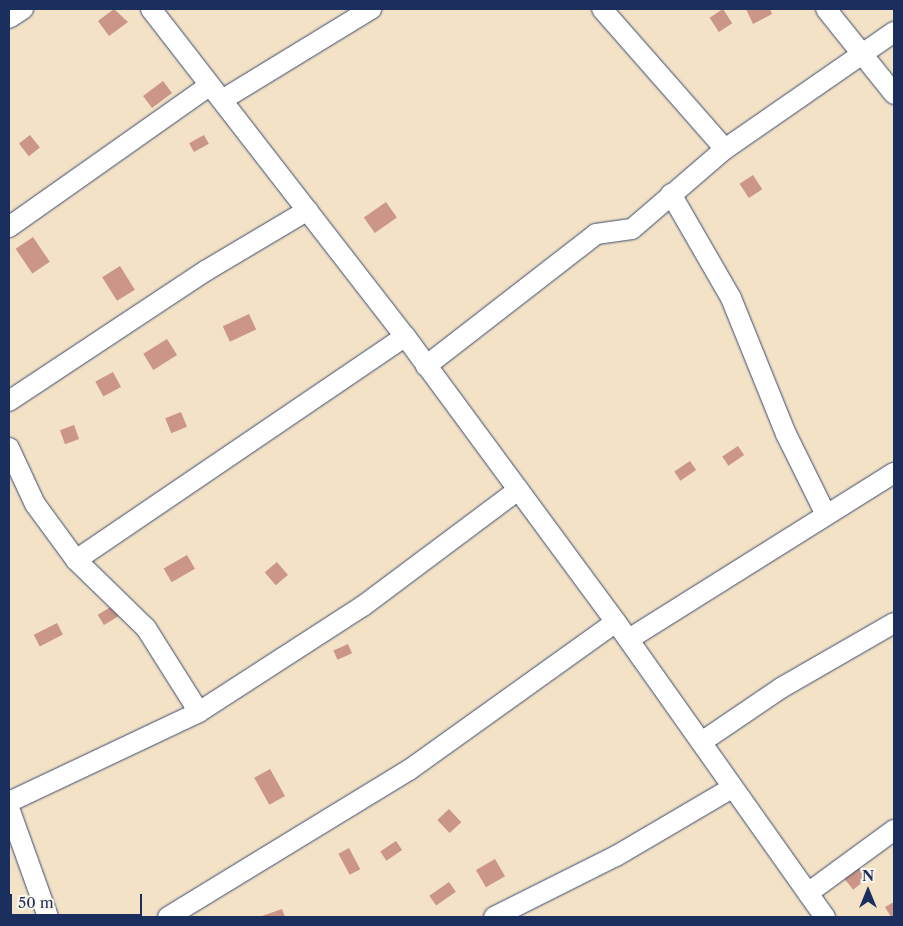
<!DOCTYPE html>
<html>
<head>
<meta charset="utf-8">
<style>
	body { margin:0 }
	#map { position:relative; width:903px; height:926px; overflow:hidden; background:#f3e2c6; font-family:"Libre Caslon Text",serif }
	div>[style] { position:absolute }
	.building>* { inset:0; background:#cb9687; transform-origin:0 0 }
	.roads { filter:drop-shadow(0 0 1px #3b4a6e) drop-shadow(0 0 1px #3b4a6e) }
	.minor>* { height:20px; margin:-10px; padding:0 10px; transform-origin:10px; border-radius:10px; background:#fff }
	span { translate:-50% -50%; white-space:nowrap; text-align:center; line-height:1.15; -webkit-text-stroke:4px #fbf7ec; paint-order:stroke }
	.frame { position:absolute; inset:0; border:10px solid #1b2f5e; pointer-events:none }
	.north { position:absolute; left:843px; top:866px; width:50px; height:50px; -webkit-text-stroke:4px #fbf7ec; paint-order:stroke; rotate:0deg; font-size:14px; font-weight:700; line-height:20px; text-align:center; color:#1b2f5e }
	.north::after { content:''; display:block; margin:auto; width:18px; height:22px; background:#1b2f5e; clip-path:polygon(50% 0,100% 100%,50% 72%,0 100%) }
	.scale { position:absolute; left:10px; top:894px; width:132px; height:22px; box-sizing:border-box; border:2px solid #1b2f5e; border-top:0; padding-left:6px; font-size:15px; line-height:18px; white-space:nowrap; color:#1b2f5e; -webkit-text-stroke:4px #fbf7ec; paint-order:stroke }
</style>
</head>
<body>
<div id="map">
	<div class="building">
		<div style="clip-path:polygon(114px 9px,128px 22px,109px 36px,98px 21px)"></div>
		<div style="left:723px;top:9px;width:17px;height:16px;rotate:57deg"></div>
		<div style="clip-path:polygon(746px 9px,770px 9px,772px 14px,753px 24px)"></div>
		<div style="left:163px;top:81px;width:15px;height:25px;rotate:53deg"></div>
		<div style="left:30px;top:135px;width:16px;height:14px;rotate:52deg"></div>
		<div style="left:204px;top:135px;width:10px;height:17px;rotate:61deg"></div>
		<div style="left:753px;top:175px;width:17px;height:16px;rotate:57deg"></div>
		<div style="left:386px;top:202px;width:19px;height:27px;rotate:55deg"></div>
		<div style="left:33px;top:237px;width:30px;height:21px;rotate:56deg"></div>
		<div style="left:120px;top:266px;width:28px;height:21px;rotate:58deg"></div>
		<div style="left:249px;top:314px;width:17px;height:29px;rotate:65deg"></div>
		<div style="left:167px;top:339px;width:19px;height:28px;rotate:58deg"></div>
		<div style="left:113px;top:372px;width:17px;height:20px;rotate:62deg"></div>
		<div style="left:181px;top:412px;width:16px;height:17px;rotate:68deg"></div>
		<div style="left:74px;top:425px;width:15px;height:15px;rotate:70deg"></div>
		<div style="left:738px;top:446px;width:11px;height:19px;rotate:56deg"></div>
		<div style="left:690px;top:461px;width:11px;height:19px;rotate:56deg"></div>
		<div style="left:187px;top:555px;width:16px;height:27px;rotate:60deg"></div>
		<div style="left:277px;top:562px;width:17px;height:16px;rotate:50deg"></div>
		<div style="left:114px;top:605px;width:12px;height:19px;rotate:59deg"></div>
		<div style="left:57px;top:623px;width:13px;height:26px;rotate:63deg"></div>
		<div style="left:348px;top:644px;width:10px;height:16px;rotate:66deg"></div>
		<div style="left:270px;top:769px;width:31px;height:18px;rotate:61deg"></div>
		<div style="left:449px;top:809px;width:18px;height:16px;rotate:47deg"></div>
		<div style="left:396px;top:841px;width:11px;height:19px;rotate:56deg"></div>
		<div style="left:349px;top:848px;width:24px;height:12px;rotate:62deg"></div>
		<div style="left:495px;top:859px;width:20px;height:22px;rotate:60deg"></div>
		<div style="left:854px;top:862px;width:21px;height:18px;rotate:51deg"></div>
		<div style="left:449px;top:882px;width:12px;height:24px;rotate:55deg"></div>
		<div style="clip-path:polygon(894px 902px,894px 917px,891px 917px,885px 907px)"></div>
		<div style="clip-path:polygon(282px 909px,285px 917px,259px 917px)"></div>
	</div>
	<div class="roads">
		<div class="minor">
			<div style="left:151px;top:9px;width:414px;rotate:52.2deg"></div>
			<div style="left:405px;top:336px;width:355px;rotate:53.6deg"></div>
			<div style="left:616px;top:622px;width:362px;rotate:54.7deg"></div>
			<div style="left:602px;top:9px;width:186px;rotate:48.7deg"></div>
			<div style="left:826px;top:9px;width:109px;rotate:51.3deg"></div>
			<div style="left:9px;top:18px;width:17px;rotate:-33deg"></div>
			<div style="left:222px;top:100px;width:175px;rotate:-31.4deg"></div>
			<div style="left:671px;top:194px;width:120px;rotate:60deg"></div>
			<div style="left:731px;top:298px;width:147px;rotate:68deg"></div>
			<div style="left:786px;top:434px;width:90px;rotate:63.7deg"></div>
			<div style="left:9px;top:227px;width:245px;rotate:-35.2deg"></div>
			<div style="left:426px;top:366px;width:215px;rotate:-37.8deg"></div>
			<div style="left:596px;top:234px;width:36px;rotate:-8deg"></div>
			<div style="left:632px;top:229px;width:123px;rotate:-40.7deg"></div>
			<div style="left:725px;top:149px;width:206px;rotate:-34.7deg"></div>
			<div style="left:9px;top:401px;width:237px;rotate:-33.5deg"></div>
			<div style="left:207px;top:270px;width:117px;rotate:-30.7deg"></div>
			<div style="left:9px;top:448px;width:62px;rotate:65.1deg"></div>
			<div style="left:35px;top:504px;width:69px;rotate:53.8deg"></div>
			<div style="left:76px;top:560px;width:98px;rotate:44.2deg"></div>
			<div style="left:146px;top:628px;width:99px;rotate:57.8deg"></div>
			<div style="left:76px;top:560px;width:398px;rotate:-34.2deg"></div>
			<div style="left:629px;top:639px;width:313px;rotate:-32.1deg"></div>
			<div style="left:703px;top:741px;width:94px;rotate:-34.2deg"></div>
			<div style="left:781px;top:688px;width:130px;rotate:-29.9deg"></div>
			<div style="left:9px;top:802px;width:210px;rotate:-25.3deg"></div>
			<div style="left:199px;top:712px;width:195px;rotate:-32.9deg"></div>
			<div style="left:363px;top:606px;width:194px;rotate:-36.8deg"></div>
			<div style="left:9px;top:808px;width:116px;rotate:70.3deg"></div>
			<div style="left:808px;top:893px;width:107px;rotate:-36.2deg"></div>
			<div style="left:168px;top:917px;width:282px;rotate:-31.4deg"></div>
			<div style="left:409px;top:770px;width:254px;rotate:-35.6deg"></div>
			<div style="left:494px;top:917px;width:136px;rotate:-26.6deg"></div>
			<div style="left:616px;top:856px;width:134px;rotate:-30.4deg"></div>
		</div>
	</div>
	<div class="frame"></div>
	<div class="north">N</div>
	<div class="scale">50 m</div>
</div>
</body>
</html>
